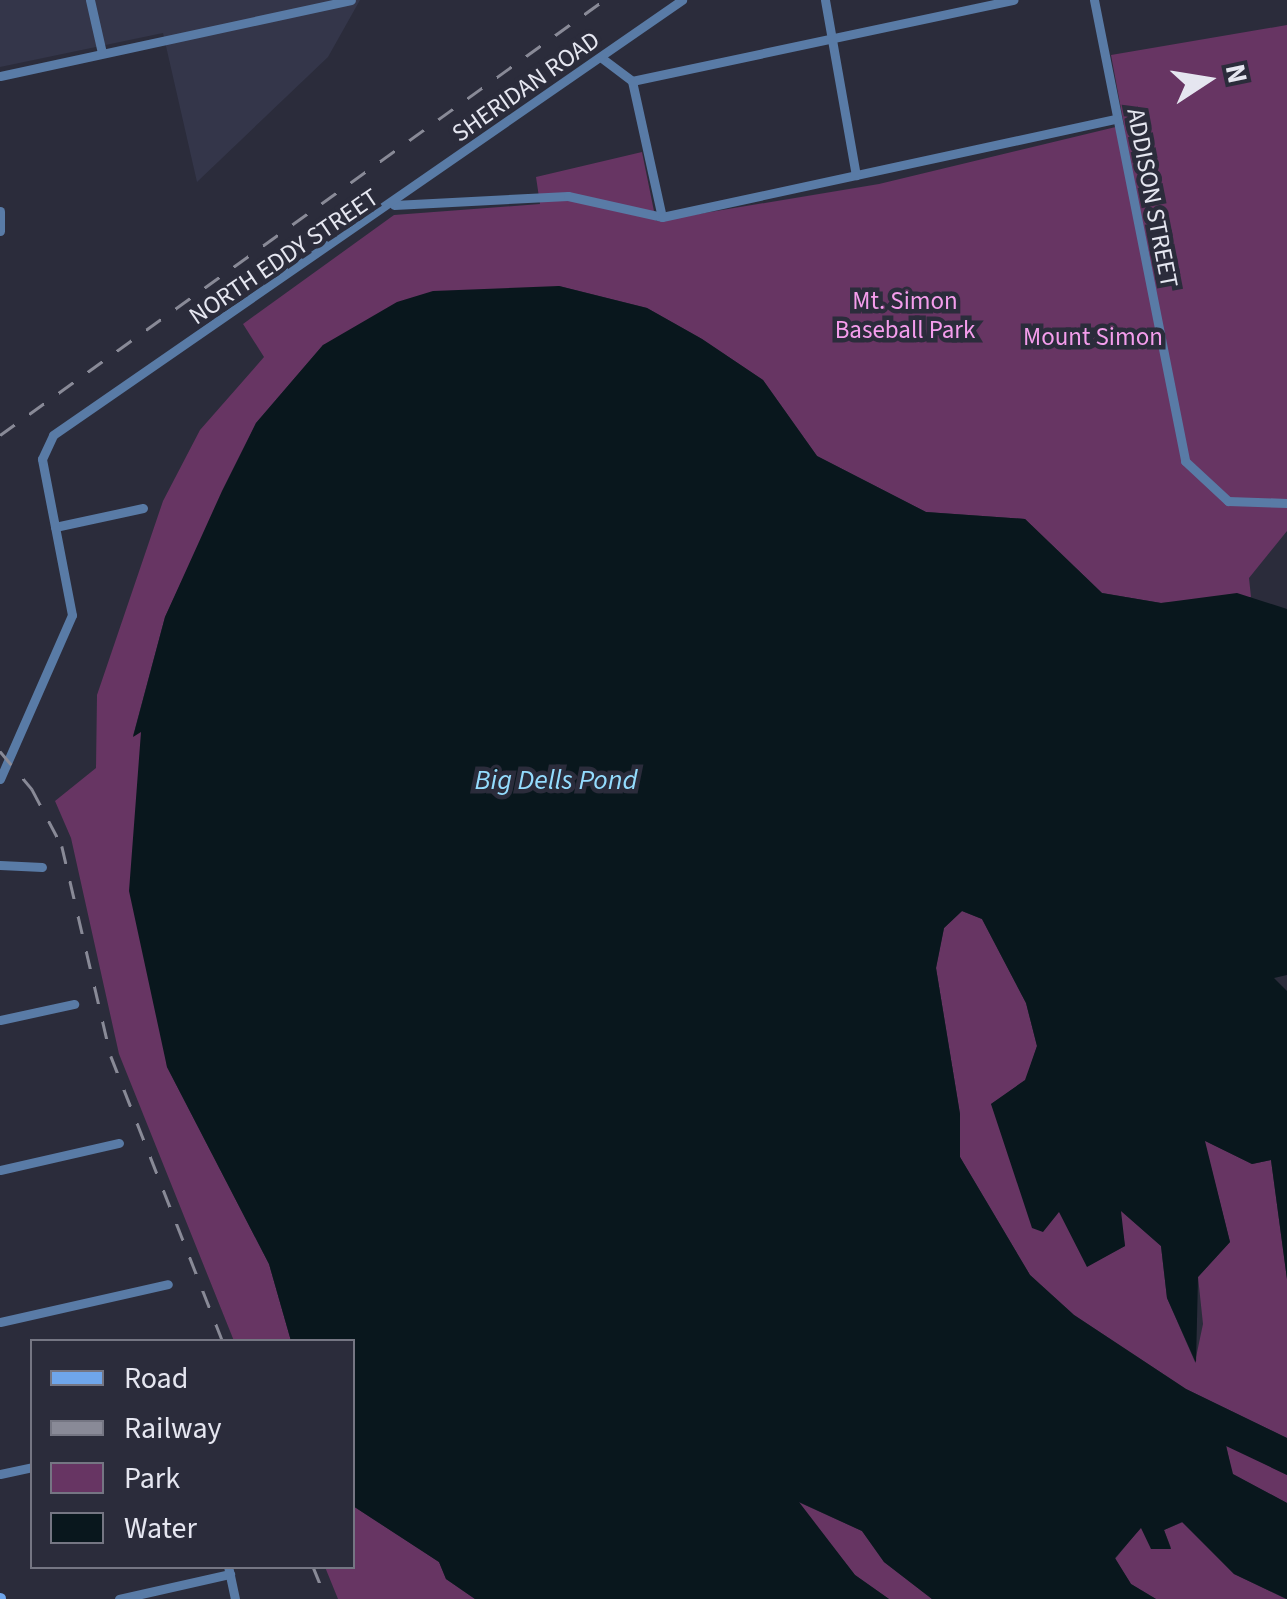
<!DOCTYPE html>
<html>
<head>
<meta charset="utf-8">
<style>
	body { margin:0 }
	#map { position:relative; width:1287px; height:1599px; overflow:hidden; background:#2b2c3b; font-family:"Source Sans 3",sans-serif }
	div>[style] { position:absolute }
	.built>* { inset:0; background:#34364a }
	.green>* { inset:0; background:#673563 }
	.water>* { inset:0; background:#09171d }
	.minor>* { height:9px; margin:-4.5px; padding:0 4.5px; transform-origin:4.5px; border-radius:4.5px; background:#597ba6 }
	.secondary>* { height:11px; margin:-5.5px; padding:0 5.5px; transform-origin:5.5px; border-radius:5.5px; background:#6fa6eb }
	.rail>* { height:2.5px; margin-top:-1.25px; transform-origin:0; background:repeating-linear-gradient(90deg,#898a97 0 18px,transparent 0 36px) }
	span { translate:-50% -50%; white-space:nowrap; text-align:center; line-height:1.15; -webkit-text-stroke:9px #2b2c3b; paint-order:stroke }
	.street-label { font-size:25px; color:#e5e6f0 }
	.park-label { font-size:25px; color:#f49dec }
	.water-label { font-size:28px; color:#94dcfe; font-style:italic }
	.legend { position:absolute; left:30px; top:1339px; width:325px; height:230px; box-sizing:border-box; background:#2b2c3b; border:2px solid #757683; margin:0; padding:12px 18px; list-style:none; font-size:30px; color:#e5e6f0 }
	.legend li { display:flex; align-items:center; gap:20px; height:50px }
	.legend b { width:50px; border:2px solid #757683 }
	.north { position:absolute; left:1157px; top:30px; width:100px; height:100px; -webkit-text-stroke:8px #2b2c3b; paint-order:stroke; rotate:78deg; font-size:28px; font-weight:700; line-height:40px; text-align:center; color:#e5e6f0 }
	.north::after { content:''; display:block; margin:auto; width:35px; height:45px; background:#e5e6f0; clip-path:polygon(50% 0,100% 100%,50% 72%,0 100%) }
</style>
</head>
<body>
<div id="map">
	<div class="built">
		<div style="clip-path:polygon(0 0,360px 0,328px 57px,197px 182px,163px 33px,0 67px)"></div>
	</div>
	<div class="green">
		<div style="clip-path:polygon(1287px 25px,1287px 531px,1249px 578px,1251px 597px,1161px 603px,1102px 593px,1025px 519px,926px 512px,817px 456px,763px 380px,702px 339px,647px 308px,559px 286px,323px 345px,256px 423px,165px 617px,133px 736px,141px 731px,167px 1067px,269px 1264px,291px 1341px,234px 1341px,119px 1054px,71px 838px,55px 801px,96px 768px,97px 695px,163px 501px,200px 430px,264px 357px,243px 324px,394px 215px,540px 204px,536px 177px,642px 152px,656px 221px,879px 184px,1124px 125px,1111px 55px)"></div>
		<div style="clip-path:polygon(962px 911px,982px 919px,1026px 1003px,1037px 1046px,1026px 1080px,991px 1104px,1073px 1229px,1087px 1266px,1125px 1246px,1119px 1209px,1161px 1246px,1167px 1298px,1195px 1362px,1203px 1324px,1198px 1277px,1230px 1242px,1204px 1140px,1252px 1164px,1271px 1160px,1287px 1279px,1287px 1438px,1186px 1389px,1074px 1315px,1030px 1275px,960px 1157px,960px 1114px,936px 968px,944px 928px)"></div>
		<div style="clip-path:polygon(1226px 1444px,1287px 1475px,1287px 1503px,1232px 1474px)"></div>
		<div style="clip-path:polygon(796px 1501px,862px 1531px,884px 1562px,932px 1599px,889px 1599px,855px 1575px)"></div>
		<div style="clip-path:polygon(353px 1506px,439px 1562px,446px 1579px,475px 1599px,338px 1599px,325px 1567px,352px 1566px)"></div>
		<div style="clip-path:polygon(1183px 1522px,1234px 1574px,1286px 1599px,1156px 1599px,1131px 1584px,1115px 1559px,1141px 1527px,1171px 1548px,1164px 1530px)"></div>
	</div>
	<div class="water">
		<div style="clip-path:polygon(559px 286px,647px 308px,702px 339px,763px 380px,817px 456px,926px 512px,1025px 519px,1102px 593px,1161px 603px,1237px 593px,1287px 609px,1287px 975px,1274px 978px,1287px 991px,1287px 1279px,1271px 1160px,1252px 1164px,1205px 1141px,1230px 1242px,1198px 1277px,1196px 1363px,1167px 1298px,1161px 1246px,1121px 1211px,1125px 1246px,1087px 1267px,1059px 1212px,1043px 1232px,1032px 1228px,991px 1104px,1025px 1080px,1037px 1046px,1026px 1003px,982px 919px,962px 911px,944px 928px,936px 968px,960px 1114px,960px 1157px,1030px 1275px,1074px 1315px,1186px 1389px,1287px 1438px,1287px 1475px,1226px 1446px,1233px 1474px,1287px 1503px,1287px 1599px,1234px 1574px,1182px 1522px,1164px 1530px,1171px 1549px,1151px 1549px,1141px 1528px,1115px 1558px,1131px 1584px,1156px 1599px,932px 1599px,884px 1562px,862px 1531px,799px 1502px,855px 1575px,889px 1599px,475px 1599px,446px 1579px,439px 1562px,353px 1506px,352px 1342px,291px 1341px,269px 1264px,167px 1067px,129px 891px,141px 732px,133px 737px,165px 617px,222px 491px,256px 423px,323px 345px,397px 302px,433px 291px)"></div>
	</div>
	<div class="minor">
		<div style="left:90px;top:0;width:54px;rotate:77.2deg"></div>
		<div style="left:825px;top:0;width:178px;rotate:80deg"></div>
		<div style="left:1094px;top:0;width:470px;rotate:78.8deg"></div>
		<div style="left:1185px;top:461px;width:59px;rotate:42.9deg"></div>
		<div style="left:1228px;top:501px;width:59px;rotate:1.9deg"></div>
		<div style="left:603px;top:59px;width:36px;rotate:37deg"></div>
		<div style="left:632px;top:81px;width:390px;rotate:-12deg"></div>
		<div style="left:0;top:76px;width:359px;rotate:-12.2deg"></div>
		<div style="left:632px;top:81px;width:139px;rotate:77.6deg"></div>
		<div style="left:394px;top:205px;width:174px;rotate:-3deg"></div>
		<div style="left:568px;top:196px;width:96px;rotate:12.6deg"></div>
		<div style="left:662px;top:217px;width:464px;rotate:-12.2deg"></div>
		<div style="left:0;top:211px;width:20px;rotate:90deg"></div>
		<div style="left:55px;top:527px;width:90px;rotate:-12.2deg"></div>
		<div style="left:0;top:779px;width:179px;rotate:-66.3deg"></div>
		<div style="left:72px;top:615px;width:159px;rotate:-100.9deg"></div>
		<div style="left:42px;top:459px;width:26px;rotate:-65deg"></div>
		<div style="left:53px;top:435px;width:765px;rotate:-34.67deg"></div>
		<div style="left:0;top:865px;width:42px;rotate:2.7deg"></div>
		<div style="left:0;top:1020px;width:76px;rotate:-12.2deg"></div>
		<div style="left:0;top:1170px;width:122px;rotate:-12.8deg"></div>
		<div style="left:0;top:1322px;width:172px;rotate:-12.7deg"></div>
		<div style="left:0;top:1474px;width:33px;rotate:-12deg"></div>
		<div style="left:228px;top:1566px;width:34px;rotate:78deg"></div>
		<div style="left:119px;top:1599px;width:114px;rotate:-12.7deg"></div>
	</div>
	<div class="secondary">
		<div style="left:0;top:1598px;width:1px;rotate:90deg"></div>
	</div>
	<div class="rail">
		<div style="left:0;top:435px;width:744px;rotate:-35.76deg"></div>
		<div style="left:0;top:751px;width:50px;rotate:49.9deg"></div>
		<div style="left:32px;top:789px;width:64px;rotate:62.2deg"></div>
		<div style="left:62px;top:846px;width:216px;rotate:76.9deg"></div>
		<div style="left:111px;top:1056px;width:307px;rotate:68.6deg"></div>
		<div style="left:313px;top:1566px;width:35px;rotate:68deg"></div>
	</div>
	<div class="street-label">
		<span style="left:526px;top:87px;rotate:-35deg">SHERIDAN ROAD</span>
		<span style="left:1152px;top:198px;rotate:79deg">ADDISON STREET</span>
		<span style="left:284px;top:257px;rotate:-34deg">NORTH EDDY STREET</span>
	</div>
	<div class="park-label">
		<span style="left:905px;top:316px">Mt. Simon<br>Baseball Park</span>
		<span style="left:1093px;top:337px">Mount Simon</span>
	</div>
	<div class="water-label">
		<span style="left:556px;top:780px">Big Dells Pond</span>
	</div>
	<ul class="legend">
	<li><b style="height:12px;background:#6fa6eb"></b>Road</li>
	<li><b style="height:12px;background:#898a97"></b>Railway</li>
	<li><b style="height:28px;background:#673563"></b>Park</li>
	<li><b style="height:28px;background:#09171d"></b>Water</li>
	</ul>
	<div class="north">N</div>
</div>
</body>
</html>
